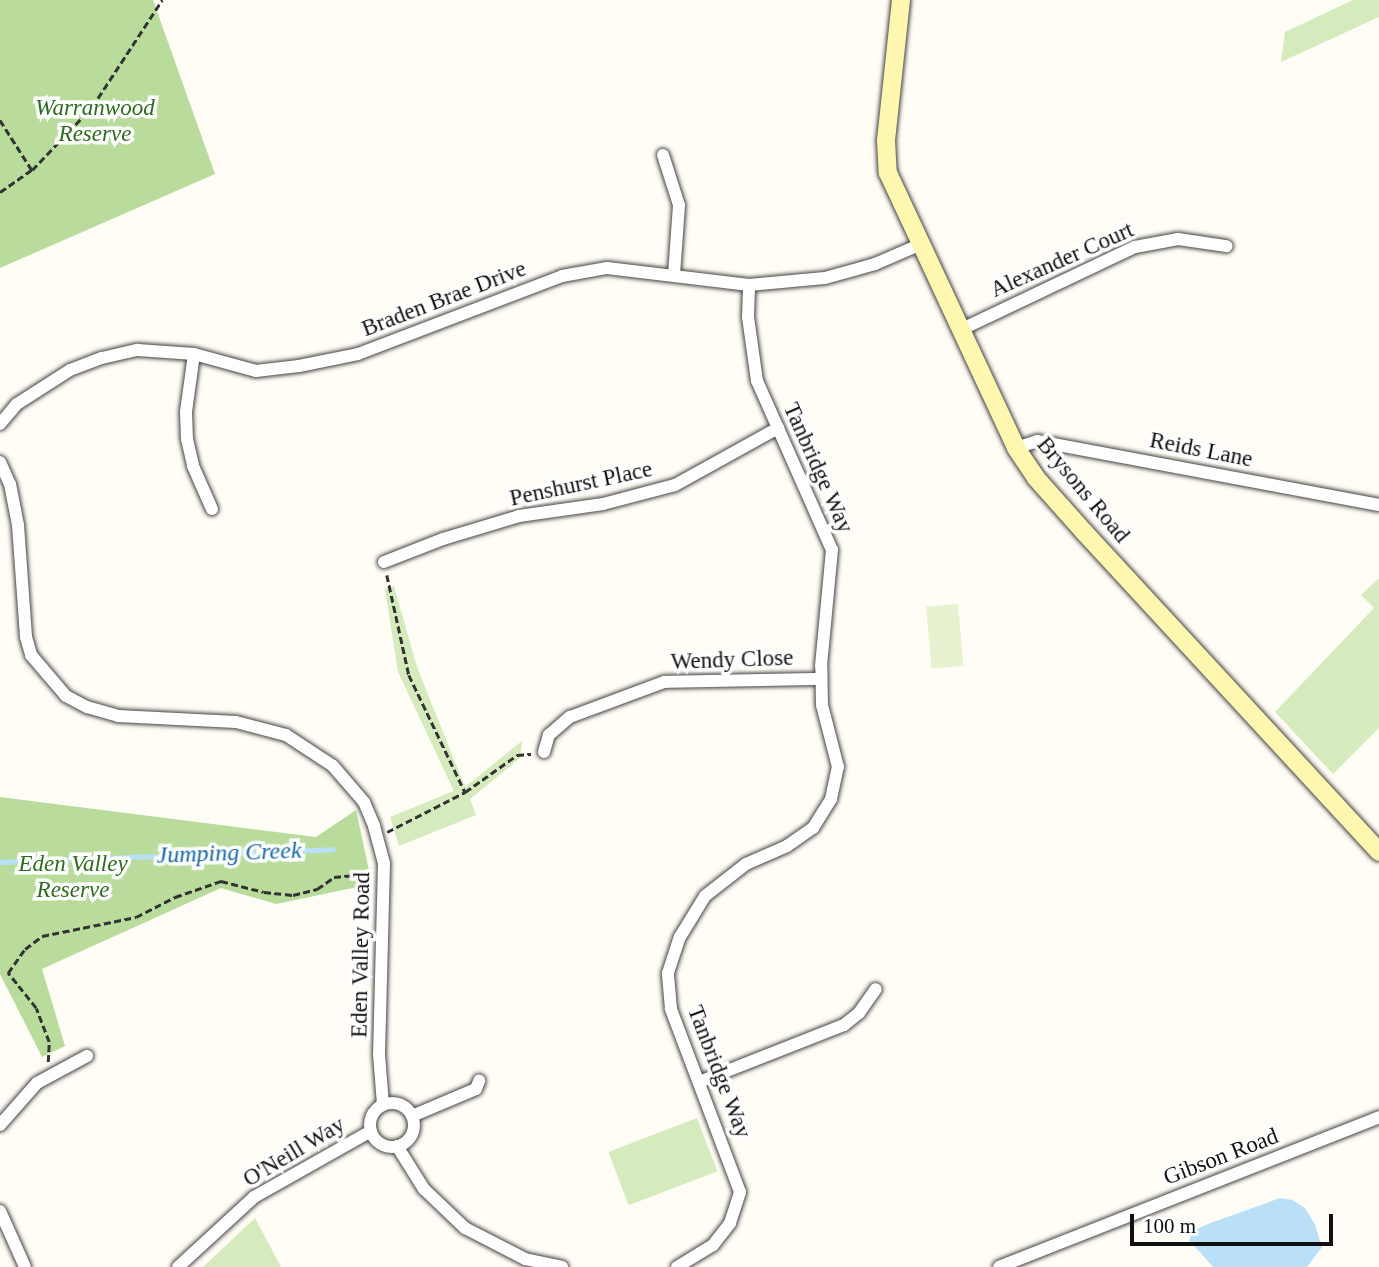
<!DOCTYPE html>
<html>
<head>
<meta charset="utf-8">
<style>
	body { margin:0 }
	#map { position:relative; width:1379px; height:1267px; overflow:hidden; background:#fffdf5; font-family:Georgia,serif }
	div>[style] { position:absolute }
	.green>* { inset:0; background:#d5ebbd; transform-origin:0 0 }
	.forest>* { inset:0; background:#b9dc9c }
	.pitch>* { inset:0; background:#e6f2cf; transform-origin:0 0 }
	.water>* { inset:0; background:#b9e0f7 }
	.stream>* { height:4.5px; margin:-2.25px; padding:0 2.25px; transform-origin:2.25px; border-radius:2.25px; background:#b9e0f7 }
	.path>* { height:2.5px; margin-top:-1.25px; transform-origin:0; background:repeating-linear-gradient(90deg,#333 0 7px,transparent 0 10.5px) }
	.roads { filter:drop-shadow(0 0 2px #444) drop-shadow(0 0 2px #444) }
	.street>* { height:12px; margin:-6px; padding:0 6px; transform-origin:6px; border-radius:6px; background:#fff }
	.street>.ring { margin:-6px; padding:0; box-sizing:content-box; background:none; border:12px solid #fff; border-radius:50% }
	.secondary>* { height:18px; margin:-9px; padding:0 9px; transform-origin:9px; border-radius:9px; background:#fff6b0 }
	span { translate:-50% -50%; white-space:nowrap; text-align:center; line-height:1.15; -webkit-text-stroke:7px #fff; paint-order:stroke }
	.park-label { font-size:23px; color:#2f6b1f; font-style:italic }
	.street-label { font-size:23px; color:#111 }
	.water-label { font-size:24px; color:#1768a6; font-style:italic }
	.scale { position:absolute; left:1130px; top:1214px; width:203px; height:32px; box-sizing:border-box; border:4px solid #111; border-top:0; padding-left:9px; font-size:21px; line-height:24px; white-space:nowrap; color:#111; -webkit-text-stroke:5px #fff; paint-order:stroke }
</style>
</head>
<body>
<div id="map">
	<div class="green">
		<div style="clip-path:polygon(1353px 0,1379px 0,1379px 17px,1281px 62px,1285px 32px)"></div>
		<div style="clip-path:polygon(1379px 578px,1379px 728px,1333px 774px,1275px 712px,1374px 608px,1361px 595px)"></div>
		<div style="clip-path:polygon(394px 586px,417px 667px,465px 787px,522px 741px,520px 758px,470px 799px,476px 815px,399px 846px,390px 817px,454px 791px,398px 672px,385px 589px)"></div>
		<div style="left:697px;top:1118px;width:57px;height:95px;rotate:69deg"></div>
		<div style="clip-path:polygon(255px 1218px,281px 1267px,203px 1267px)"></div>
	</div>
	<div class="forest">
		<div style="clip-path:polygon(0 0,153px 0,215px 174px,0 268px)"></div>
		<div style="clip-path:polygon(0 797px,316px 837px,356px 810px,372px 884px,276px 904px,221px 888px,42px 969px,65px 1046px,42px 1057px,0 974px)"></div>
	</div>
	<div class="pitch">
		<div style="left:958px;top:604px;width:62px;height:32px;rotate:85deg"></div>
	</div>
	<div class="water">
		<div style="clip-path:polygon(1280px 1198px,1292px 1200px,1305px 1208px,1315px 1225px,1322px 1247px,1307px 1267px,1213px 1267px,1189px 1240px,1193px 1232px,1205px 1225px)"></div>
	</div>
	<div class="stream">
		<div style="left:0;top:862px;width:333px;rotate:-2.2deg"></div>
	</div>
	<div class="path">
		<div style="left:0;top:120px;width:59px;rotate:57.4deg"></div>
		<div style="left:0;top:192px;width:39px;rotate:-35deg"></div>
		<div style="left:32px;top:170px;width:87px;rotate:-46.4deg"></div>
		<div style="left:92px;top:107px;width:128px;rotate:-56.8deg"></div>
		<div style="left:387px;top:575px;width:102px;rotate:77.6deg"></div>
		<div style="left:409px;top:675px;width:130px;rotate:64.4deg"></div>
		<div style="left:387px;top:832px;width:88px;rotate:-27.1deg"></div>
		<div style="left:465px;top:792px;width:64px;rotate:-35.4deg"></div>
		<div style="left:517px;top:755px;width:14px;rotate:-4deg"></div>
		<div style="left:48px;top:1062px;width:20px;rotate:-87deg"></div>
		<div style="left:49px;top:1042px;width:36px;rotate:-111deg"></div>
		<div style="left:36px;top:1008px;width:45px;rotate:-128.7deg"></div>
		<div style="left:8px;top:973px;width:29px;rotate:-55deg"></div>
		<div style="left:25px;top:949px;width:21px;rotate:-37deg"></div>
		<div style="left:42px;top:936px;width:96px;rotate:-11.4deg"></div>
		<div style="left:136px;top:917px;width:44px;rotate:-27.1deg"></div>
		<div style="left:175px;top:897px;width:49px;rotate:-19.2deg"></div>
		<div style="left:221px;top:881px;width:44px;rotate:14.3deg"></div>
		<div style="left:264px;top:892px;width:29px;rotate:6deg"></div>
		<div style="left:293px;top:895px;width:25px;rotate:-14deg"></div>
		<div style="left:317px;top:889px;width:21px;rotate:-35deg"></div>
		<div style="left:334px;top:877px;width:25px;rotate:-5deg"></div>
		<div style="left:359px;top:875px;width:12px;rotate:-24deg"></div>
	</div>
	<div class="roads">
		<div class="street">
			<div style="left:663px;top:155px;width:52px;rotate:72.3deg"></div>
			<div style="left:679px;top:205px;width:69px;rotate:94.1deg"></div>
			<div style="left:960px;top:330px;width:194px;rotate:-25.4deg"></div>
			<div style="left:1135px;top:247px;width:44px;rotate:-10.5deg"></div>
			<div style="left:1178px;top:239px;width:49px;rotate:8.3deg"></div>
			<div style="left:194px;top:354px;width:59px;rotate:97.9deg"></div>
			<div style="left:186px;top:412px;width:27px;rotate:88deg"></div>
			<div style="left:187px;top:439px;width:28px;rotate:77deg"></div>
			<div style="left:193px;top:466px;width:47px;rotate:66.2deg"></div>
			<div style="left:0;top:424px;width:26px;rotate:-50deg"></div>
			<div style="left:17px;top:404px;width:63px;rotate:-32.7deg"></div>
			<div style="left:70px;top:370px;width:34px;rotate:-21deg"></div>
			<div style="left:102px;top:358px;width:37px;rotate:-13deg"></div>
			<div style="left:138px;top:350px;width:56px;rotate:4.1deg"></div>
			<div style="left:194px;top:354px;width:64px;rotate:15.3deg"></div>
			<div style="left:256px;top:371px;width:43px;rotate:-6.6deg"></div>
			<div style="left:299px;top:366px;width:60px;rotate:-11.5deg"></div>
			<div style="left:358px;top:354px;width:218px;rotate:-20.9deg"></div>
			<div style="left:562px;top:276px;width:46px;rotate:-10.1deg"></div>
			<div style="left:607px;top:268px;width:143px;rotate:6.8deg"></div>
			<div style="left:749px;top:285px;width:76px;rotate:-5.3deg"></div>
			<div style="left:825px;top:278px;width:52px;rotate:-15.6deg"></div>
			<div style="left:875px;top:264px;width:48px;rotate:-23.4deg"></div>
			<div style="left:1016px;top:448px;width:22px;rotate:-18deg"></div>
			<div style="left:1037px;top:441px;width:348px;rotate:10.6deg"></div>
			<div style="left:0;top:462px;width:24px;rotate:66deg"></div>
			<div style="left:10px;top:484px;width:42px;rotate:79deg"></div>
			<div style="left:18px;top:525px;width:112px;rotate:85.9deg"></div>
			<div style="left:26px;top:637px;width:19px;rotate:74deg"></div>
			<div style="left:31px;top:655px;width:54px;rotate:49.5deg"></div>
			<div style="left:66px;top:696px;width:24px;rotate:28deg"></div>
			<div style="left:87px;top:707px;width:32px;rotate:16deg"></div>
			<div style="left:118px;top:716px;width:118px;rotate:2.9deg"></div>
			<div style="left:236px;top:722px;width:52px;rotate:14.6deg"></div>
			<div style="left:286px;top:735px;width:56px;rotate:33.4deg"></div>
			<div style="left:333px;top:766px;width:48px;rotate:49.3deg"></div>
			<div style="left:364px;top:802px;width:26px;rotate:67deg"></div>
			<div style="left:374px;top:826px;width:39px;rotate:75deg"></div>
			<div style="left:384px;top:864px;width:190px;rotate:91.5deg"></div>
			<div style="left:379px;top:1054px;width:51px;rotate:85.5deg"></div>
			<div style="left:384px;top:562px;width:63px;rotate:-21.3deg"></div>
			<div style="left:443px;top:539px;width:79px;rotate:-16.8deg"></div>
			<div style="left:519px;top:516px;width:85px;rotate:-8.1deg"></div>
			<div style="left:603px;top:504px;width:74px;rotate:-14.8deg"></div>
			<div style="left:675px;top:485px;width:118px;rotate:-29deg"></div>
			<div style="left:544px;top:752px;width:18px;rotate:-74deg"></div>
			<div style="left:549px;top:735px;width:28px;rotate:-41deg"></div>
			<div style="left:570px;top:717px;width:100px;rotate:-20.4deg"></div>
			<div style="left:664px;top:682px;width:157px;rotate:-1.1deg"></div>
			<div style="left:699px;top:1082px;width:156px;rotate:-21.5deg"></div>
			<div style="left:844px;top:1025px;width:19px;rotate:-39deg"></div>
			<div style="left:859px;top:1013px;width:29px;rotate:-55deg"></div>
			<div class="ring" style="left:370px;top:1103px;width:32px;height:32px"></div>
			<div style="left:412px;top:1116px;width:69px;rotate:-22.9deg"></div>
			<div style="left:476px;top:1089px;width:9px;rotate:-69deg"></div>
			<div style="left:0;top:1125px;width:56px;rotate:-48.6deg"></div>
			<div style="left:37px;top:1083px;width:57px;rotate:-28.4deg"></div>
			<div style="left:397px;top:1146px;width:51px;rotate:57.9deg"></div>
			<div style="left:424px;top:1189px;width:57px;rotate:43.6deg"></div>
			<div style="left:465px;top:1228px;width:68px;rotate:27.3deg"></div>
			<div style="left:525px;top:1259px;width:38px;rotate:12deg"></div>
			<div style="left:0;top:1211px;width:61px;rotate:65.9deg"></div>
			<div style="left:178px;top:1267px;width:103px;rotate:-42.6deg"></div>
			<div style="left:254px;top:1197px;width:134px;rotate:-29.4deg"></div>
			<div style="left:677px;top:1267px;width:42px;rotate:-31.4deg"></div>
			<div style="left:713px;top:1245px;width:28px;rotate:-52deg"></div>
			<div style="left:730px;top:1223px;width:33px;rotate:-72deg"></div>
			<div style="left:740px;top:1192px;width:196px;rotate:-110.7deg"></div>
			<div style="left:671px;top:1009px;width:36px;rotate:-95deg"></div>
			<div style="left:668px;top:973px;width:38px;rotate:-72deg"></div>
			<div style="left:680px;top:937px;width:48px;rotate:-58.6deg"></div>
			<div style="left:705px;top:896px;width:52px;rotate:-38deg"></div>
			<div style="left:746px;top:864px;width:45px;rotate:-23.7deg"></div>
			<div style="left:787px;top:846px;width:32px;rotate:-35deg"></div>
			<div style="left:813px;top:828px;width:34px;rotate:-58deg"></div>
			<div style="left:831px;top:799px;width:33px;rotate:-78deg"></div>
			<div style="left:838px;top:767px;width:64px;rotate:-104.5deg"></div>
			<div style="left:822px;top:705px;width:39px;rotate:-91deg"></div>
			<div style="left:821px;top:666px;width:117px;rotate:-84.6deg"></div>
			<div style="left:832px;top:550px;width:185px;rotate:-113.9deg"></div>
			<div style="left:757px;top:381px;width:65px;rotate:-98deg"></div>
			<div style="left:748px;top:317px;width:32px;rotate:-88deg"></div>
			<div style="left:999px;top:1267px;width:409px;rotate:-21.5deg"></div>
		</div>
		<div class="secondary">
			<div style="left:901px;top:0;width:141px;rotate:96.1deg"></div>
			<div style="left:886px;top:140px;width:33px;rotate:87deg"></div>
			<div style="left:888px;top:173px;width:303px;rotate:65deg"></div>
			<div style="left:1016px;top:448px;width:36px;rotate:56deg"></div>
			<div style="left:1036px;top:478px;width:74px;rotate:48.3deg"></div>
			<div style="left:1085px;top:533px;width:434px;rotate:47.3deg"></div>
		</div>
	</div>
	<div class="park-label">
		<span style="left:95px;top:121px">Warranwood<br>Reserve</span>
		<span style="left:73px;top:877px">Eden Valley<br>Reserve</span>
	</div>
	<div class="street-label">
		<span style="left:1062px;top:260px;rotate:-24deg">Alexander Court</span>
		<span style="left:444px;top:299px;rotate:-21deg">Braden Brae Drive</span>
		<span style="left:1201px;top:450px;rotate:11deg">Reids Lane</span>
		<span style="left:818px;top:468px;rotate:66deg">Tanbridge Way</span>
		<span style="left:581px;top:484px;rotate:-12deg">Penshurst Place</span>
		<span style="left:1083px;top:490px;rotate:50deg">Brysons Road</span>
		<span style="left:732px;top:660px;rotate:-2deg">Wendy Close</span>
		<span style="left:361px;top:955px;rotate:-89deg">Eden Valley Road</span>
		<span style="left:719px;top:1072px;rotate:69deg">Tanbridge Way</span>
		<span style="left:294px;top:1152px;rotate:-31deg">O'Neill Way</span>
		<span style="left:1221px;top:1157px;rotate:-21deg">Gibson Road</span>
	</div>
	<div class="water-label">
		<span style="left:229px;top:853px;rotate:-2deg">Jumping Creek</span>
	</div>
	<div class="scale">100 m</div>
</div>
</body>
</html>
